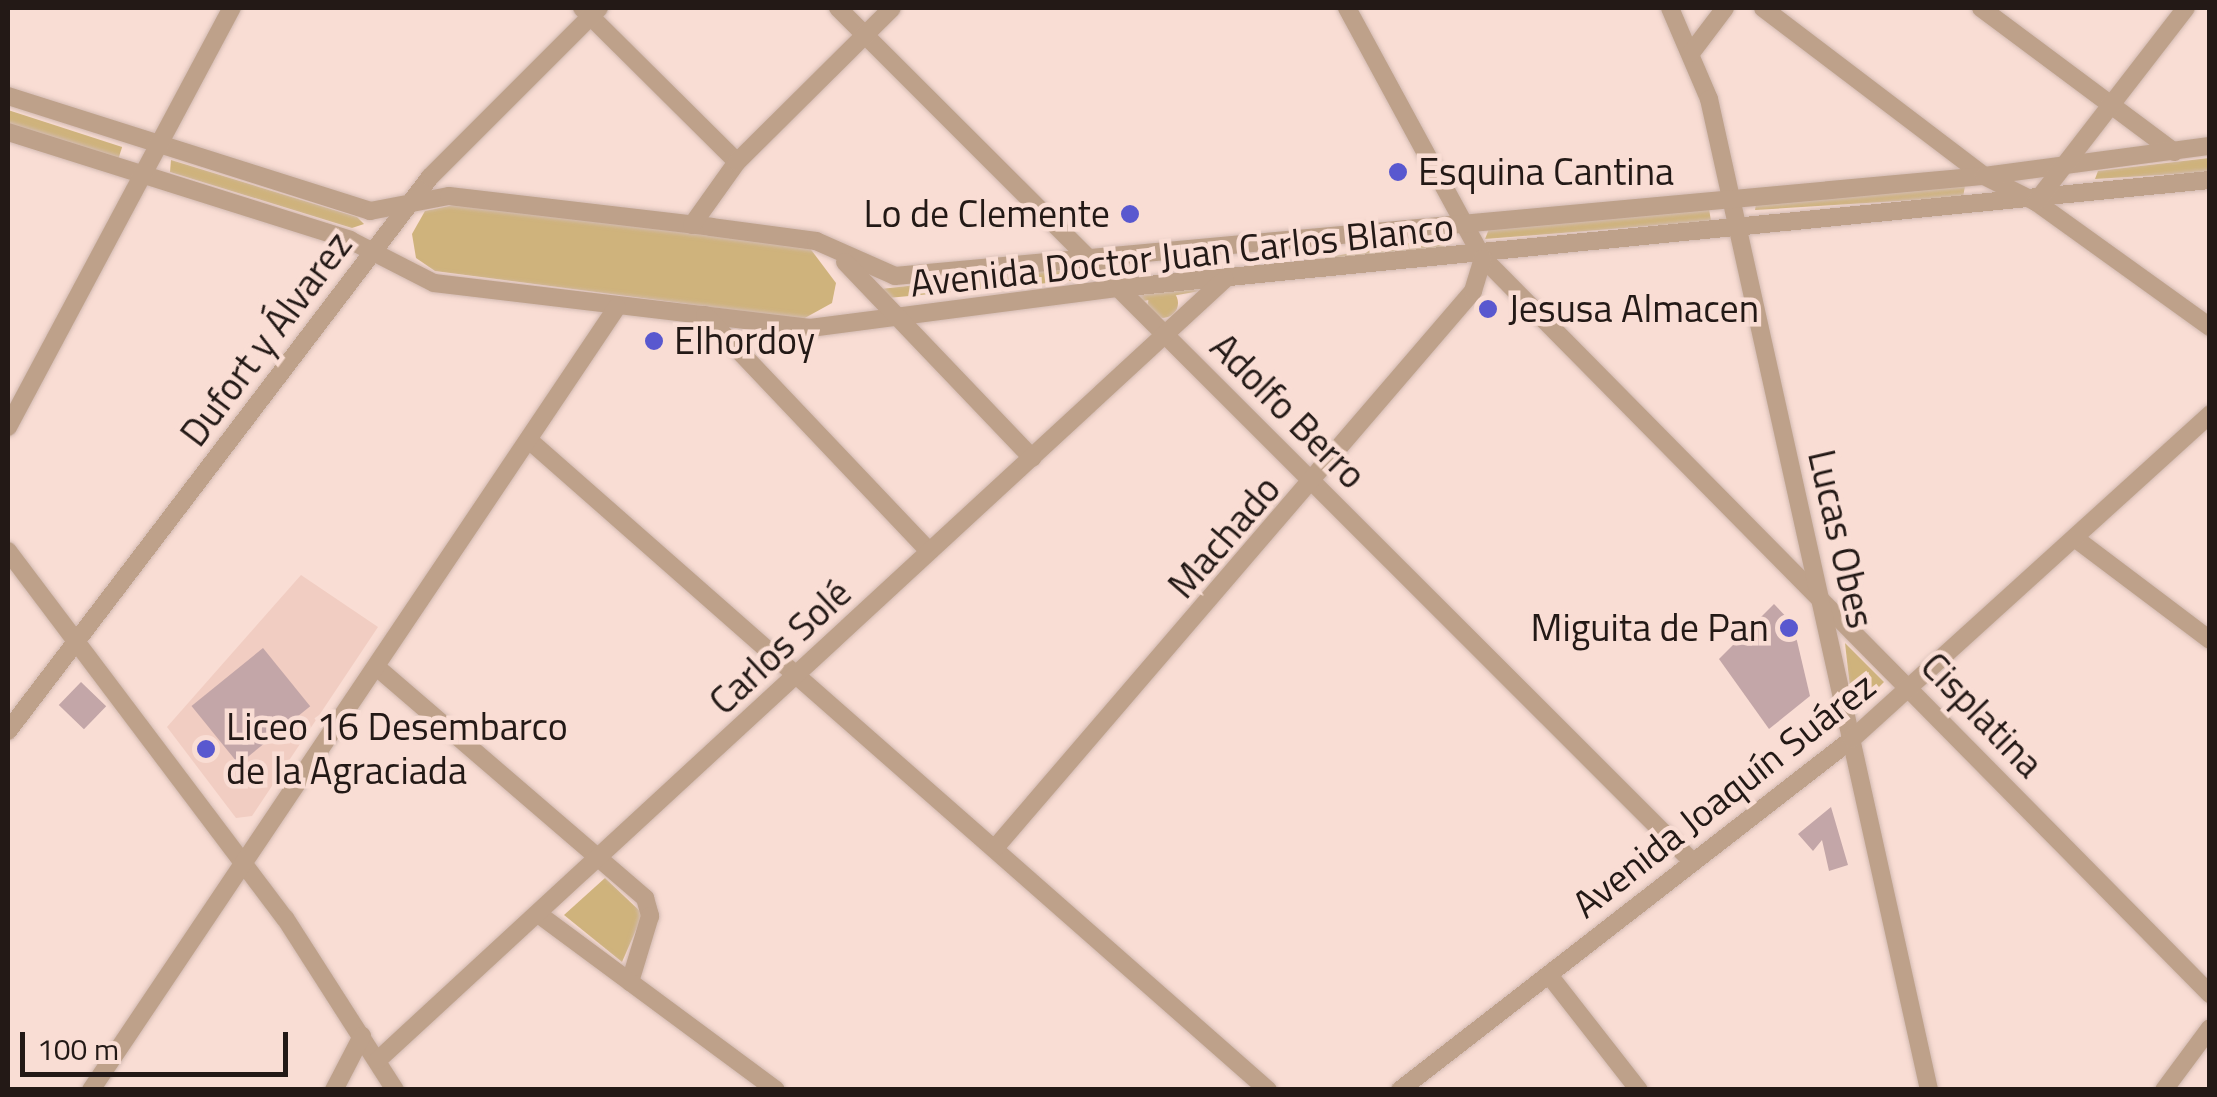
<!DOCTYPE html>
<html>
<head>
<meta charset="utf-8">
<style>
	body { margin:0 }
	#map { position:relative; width:2217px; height:1097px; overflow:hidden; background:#f9ddd4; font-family:"Titillium Web",sans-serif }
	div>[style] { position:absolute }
	.built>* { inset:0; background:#f1cdc2 }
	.green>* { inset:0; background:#cfb37c; transform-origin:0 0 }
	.round { border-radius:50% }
	.building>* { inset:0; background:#c3a6a8; transform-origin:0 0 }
	.roads { filter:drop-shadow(0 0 2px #d2bab2) drop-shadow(0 0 2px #d2bab2) }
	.minor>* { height:18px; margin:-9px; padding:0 9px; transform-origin:9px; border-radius:9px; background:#bea18a }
	.dots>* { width:28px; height:28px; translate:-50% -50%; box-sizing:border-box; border:5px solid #f9ddd4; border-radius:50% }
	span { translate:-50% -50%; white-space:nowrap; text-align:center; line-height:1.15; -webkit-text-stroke:9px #f9ddd4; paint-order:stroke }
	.poi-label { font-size:38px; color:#231916 }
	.left { translate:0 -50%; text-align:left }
	.right { translate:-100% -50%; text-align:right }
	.street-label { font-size:38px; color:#231916 }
	.frame { position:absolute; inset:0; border:10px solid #231916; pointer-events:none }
	.scale { position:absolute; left:20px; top:1032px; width:268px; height:45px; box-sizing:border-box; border:5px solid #231916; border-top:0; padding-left:12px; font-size:30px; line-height:35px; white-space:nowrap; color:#231916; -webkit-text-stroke:8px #f9ddd4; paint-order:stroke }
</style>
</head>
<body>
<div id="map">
	<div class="built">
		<div style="clip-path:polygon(301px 575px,378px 627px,252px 816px,236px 818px,167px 727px)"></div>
	</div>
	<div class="green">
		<div style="left:8px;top:110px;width:120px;height:13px;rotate:18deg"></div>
		<div style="clip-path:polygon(2209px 158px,2209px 172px,2095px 179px,2098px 171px)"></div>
		<div style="clip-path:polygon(171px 160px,357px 217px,364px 224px,352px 228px,170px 172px)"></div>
		<div style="clip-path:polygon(1965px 186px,1963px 197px,1755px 210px,1756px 204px)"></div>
		<div style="clip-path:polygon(454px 205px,809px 247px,836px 283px,832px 303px,803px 319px,435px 271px,416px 258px,412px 234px,425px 211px)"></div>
		<div style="clip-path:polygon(1709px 209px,1711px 221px,1485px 239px,1489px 229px)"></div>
		<div style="left:1443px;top:237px;width:11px;height:322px;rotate:80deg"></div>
		<div style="clip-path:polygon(1076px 267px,1080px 280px,888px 298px,881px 289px)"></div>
		<div class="round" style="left:1148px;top:288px;width:30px;height:30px"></div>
		<div style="clip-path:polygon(1845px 643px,1884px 682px,1861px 705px,1851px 696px)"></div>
		<div style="clip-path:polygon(605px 878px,643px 914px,622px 962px,564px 915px)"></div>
	</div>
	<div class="building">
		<div style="clip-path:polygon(1774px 604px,1793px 624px,1810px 696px,1769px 729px,1719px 659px)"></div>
		<div style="left:263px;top:648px;width:75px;height:92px;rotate:51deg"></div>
		<div style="left:81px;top:682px;width:35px;height:32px;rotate:44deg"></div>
		<div style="clip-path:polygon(1831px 807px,1848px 865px,1829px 871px,1822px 840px,1813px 851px,1798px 834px)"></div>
	</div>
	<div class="roads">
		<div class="minor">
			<div style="left:582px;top:8px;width:218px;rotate:44.8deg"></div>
			<div style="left:838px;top:8px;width:1207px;rotate:44.97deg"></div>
			<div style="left:1347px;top:8px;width:285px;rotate:61.5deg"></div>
			<div style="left:1483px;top:258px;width:1035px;rotate:45.35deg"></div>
			<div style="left:1670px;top:8px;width:99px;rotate:66.8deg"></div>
			<div style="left:1709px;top:99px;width:1015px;rotate:77.48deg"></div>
			<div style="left:1763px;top:8px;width:278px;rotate:37.2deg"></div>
			<div style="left:1984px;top:176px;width:58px;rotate:26.6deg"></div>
			<div style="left:2036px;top:202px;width:214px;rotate:35.7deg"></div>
			<div style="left:1981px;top:8px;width:241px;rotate:36.7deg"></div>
			<div style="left:1691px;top:53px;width:56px;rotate:-52.9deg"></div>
			<div style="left:8px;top:96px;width:380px;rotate:17.6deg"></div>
			<div style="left:370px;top:211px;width:80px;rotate:-10.8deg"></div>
			<div style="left:449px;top:196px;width:264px;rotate:6.7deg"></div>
			<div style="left:711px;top:227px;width:106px;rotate:7.6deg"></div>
			<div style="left:816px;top:241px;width:86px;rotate:23.9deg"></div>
			<div style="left:895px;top:276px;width:1094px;rotate:-5.25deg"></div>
			<div style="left:1984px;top:176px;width:228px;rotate:-7.6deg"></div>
			<div style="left:8px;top:132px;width:359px;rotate:17.5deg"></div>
			<div style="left:350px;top:240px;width:94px;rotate:27.1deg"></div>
			<div style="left:434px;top:283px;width:379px;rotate:6.8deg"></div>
			<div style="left:810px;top:328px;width:311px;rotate:-7.4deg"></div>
			<div style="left:1118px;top:288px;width:1097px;rotate:-5.65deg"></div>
			<div style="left:2036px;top:202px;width:245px;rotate:-52.3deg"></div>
			<div style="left:692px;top:225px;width:77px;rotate:-54.5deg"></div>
			<div style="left:737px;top:162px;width:218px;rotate:-44.8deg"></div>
			<div style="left:845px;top:262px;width:271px;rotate:46.3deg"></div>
			<div style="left:705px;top:315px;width:325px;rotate:46.5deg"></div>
			<div style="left:8px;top:427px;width:475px;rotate:-61.9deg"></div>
			<div style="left:530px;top:441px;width:983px;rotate:41.33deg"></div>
			<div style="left:2076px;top:539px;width:168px;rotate:37deg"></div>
			<div style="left:8px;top:551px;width:460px;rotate:53deg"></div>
			<div style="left:285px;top:918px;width:204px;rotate:57.4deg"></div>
			<div style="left:380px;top:670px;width:350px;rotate:40.7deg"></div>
			<div style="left:645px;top:898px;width:19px;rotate:74deg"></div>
			<div style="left:650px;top:916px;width:69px;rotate:106.9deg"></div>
			<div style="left:8px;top:731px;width:696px;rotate:-52.7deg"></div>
			<div style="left:430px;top:177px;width:239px;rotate:-45deg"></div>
			<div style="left:995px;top:848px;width:734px;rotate:-49.36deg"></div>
			<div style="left:1473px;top:291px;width:34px;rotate:-73deg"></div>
			<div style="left:541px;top:916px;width:292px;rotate:36.5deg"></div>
			<div style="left:1549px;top:975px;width:146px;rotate:52deg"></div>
			<div style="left:378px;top:1060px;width:1152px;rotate:-42.68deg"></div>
			<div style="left:91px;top:1090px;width:943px;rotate:-56.11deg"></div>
			<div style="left:334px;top:1090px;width:61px;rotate:-62.6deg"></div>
			<div style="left:1400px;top:1090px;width:572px;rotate:-37.83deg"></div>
			<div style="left:1852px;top:739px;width:484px;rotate:-42.2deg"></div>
			<div style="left:2164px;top:1090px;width:77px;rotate:-53.4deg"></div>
		</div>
	</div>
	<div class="dots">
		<div style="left:1398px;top:172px;background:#5958cf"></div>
		<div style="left:1130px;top:214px;background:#5958cf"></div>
		<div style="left:1488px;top:309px;background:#5958cf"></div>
		<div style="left:654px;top:341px;background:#5958cf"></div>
		<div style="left:1789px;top:628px;background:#5958cf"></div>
		<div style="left:206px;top:749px;background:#5958cf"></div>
	</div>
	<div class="poi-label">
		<span class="left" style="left:1418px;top:172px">Esquina Cantina</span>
		<span class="right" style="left:1110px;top:214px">Lo de Clemente</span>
		<span class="left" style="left:1508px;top:309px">Jesusa Almacen</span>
		<span class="left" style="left:674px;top:341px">Elhordoy</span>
		<span class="right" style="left:1769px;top:628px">Miguita de Pan</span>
		<span class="left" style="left:226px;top:749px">Liceo 16 Desembarco<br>de la Agraciada</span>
	</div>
	<div class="street-label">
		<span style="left:1182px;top:255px;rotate:-6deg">Avenida Doctor Juan Carlos Blanco</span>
		<span style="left:266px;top:339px;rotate:-53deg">Dufort y Álvarez</span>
		<span style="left:1288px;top:411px;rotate:45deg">Adolfo Berro</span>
		<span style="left:1224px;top:537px;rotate:-49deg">Machado</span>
		<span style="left:1841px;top:539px;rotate:77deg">Lucas Obes</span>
		<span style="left:780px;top:647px;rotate:-43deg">Carlos Solé</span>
		<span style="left:1982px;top:715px;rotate:46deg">Cisplatina</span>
		<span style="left:1724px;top:795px;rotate:-38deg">Avenida Joaquín Suárez</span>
	</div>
	<div class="frame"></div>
	<div class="scale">100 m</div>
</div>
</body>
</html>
